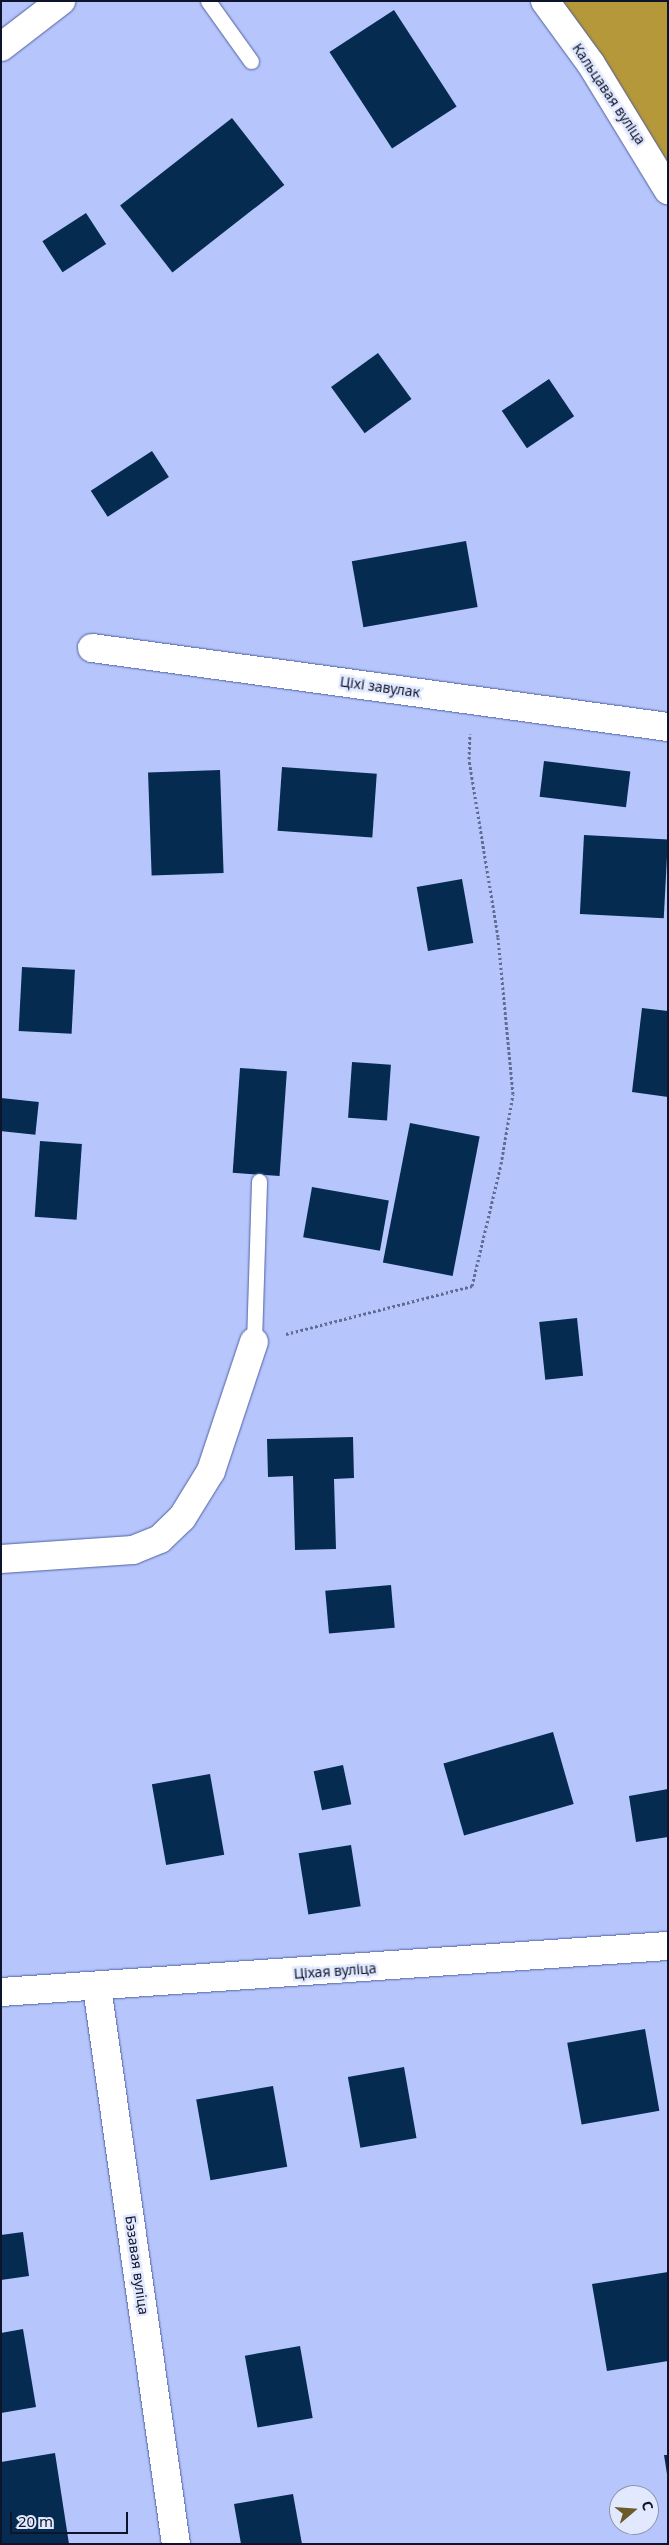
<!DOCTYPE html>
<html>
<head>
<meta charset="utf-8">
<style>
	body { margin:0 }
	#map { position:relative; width:669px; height:2545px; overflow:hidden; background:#b6c6fd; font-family:"Noto Sans",sans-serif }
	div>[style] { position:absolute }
	.green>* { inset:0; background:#b59839 }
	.building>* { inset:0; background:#052b50; transform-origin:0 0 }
	.path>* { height:3px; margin-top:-1.5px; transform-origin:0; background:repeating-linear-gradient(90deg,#616c93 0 2.5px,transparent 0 5px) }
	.roads { filter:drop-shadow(0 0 1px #52619e) drop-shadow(0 0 1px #52619e) }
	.lane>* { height:15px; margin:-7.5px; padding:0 7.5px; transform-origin:7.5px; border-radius:7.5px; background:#fff }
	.street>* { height:28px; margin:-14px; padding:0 14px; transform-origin:14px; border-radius:14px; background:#fff }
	span { translate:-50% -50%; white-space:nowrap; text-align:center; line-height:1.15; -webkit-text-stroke:5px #e2e9fe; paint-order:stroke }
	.street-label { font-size:14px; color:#0e142c }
	.frame { position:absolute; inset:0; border:2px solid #0e142c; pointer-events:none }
	.north { position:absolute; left:609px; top:2485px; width:50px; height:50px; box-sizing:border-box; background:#e2e9fe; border:1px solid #8d94aa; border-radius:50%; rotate:72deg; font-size:14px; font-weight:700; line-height:20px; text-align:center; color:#0e142c }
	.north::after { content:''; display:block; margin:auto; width:18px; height:22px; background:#6b5b28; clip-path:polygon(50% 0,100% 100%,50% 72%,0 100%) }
	.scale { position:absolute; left:10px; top:2512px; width:118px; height:22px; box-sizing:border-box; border:2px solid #0e142c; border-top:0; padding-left:6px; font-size:15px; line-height:18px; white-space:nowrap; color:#0e142c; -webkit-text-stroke:4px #e2e9fe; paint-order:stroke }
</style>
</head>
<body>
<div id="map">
	<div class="green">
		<div style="clip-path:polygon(545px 1px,668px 1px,668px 190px)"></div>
	</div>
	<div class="building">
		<div style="left:394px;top:10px;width:115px;height:77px;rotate:57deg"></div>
		<div style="left:232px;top:118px;width:85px;height:142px;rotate:52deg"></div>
		<div style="left:86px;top:213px;width:37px;height:52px;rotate:57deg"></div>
		<div style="left:378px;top:353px;width:57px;height:58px;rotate:54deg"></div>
		<div style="left:549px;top:379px;width:45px;height:57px;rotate:56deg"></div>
		<div style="left:152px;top:451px;width:31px;height:73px;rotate:57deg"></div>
		<div style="left:466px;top:541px;width:67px;height:116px;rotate:80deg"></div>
		<div style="left:544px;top:761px;width:87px;height:36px;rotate:7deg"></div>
		<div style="left:282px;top:767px;width:95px;height:64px;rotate:4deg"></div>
		<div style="left:220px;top:770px;width:103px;height:72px;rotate:88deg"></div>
		<div style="left:584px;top:835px;width:84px;height:79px;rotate:3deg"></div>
		<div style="left:462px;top:879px;width:65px;height:46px;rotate:80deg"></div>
		<div style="left:22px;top:967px;width:53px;height:64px;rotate:3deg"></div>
		<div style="clip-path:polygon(642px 1008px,668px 1011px,668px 1097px,632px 1092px)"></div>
		<div style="left:352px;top:1062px;width:39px;height:56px;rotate:4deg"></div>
		<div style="left:240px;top:1068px;width:47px;height:105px;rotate:4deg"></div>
		<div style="left:1px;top:1098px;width:38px;height:33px;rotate:6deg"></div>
		<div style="left:410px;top:1123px;width:71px;height:142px;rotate:11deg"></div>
		<div style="left:40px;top:1141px;width:42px;height:76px;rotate:4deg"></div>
		<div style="left:312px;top:1187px;width:78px;height:51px;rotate:10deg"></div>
		<div style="left:577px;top:1318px;width:58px;height:38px;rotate:84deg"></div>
		<div style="clip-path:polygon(353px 1437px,354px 1478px,334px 1479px,336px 1549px,295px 1550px,293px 1476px,268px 1477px,267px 1439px)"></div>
		<div style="left:391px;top:1585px;width:43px;height:66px;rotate:85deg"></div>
		<div style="left:553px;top:1732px;width:75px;height:114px;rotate:74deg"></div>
		<div style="left:343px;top:1765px;width:40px;height:30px;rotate:78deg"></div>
		<div style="left:210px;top:1774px;width:82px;height:59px;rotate:80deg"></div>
		<div style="clip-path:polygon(668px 1789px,668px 1837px,636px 1842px,629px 1796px)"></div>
		<div style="left:351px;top:1845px;width:62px;height:53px;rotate:81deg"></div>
		<div style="left:645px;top:2029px;width:83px;height:79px;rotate:80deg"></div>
		<div style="left:404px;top:2067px;width:72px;height:57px;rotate:80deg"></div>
		<div style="left:273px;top:2086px;width:82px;height:78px;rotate:80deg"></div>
		<div style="clip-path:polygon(23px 2232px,29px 2276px,1px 2280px,1px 2235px)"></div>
		<div style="clip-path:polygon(668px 2272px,668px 2361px,607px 2371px,592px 2284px)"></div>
		<div style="clip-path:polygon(23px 2329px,36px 2407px,1px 2413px,1px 2333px)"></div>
		<div style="left:300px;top:2346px;width:73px;height:56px;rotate:80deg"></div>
		<div style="clip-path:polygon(55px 2453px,69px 2544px,1px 2544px,1px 2462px)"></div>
		<div style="clip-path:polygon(664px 2455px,668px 2455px,668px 2474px,667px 2474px)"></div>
		<div style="clip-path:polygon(293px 2494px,302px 2544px,241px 2544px,234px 2504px)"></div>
	</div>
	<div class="path">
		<div style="left:286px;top:1334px;width:192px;rotate:-14.5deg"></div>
		<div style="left:472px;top:1286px;width:125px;rotate:-76.6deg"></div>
		<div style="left:501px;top:1164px;width:71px;rotate:-80.3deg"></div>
		<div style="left:513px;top:1094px;width:158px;rotate:-95.5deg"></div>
		<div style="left:498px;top:937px;width:180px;rotate:-99.3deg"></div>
		<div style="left:469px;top:759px;width:25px;rotate:-88deg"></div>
	</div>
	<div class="roads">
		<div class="lane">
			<div style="left:208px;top:1px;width:74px;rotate:54.4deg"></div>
			<div style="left:254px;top:1342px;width:161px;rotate:-88.2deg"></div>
		</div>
		<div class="street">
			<div style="left:545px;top:1px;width:78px;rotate:53.9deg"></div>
			<div style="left:591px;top:64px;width:148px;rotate:58.6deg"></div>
			<div style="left:1px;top:47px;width:76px;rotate:-37.5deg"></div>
			<div style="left:92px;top:648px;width:581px;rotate:7.81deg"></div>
			<div style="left:1px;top:1559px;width:132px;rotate:-3.9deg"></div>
			<div style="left:133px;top:1550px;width:29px;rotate:-22deg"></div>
			<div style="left:160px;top:1539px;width:30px;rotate:-44deg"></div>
			<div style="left:182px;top:1518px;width:55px;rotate:-58.3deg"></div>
			<div style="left:211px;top:1471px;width:136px;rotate:-71.6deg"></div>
			<div style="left:97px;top:1987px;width:563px;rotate:81.93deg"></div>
			<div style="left:1px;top:1992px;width:669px;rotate:-3.95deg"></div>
		</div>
	</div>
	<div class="street-label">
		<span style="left:609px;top:94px;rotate:56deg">Кальцавая вуліца</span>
		<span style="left:380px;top:687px;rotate:8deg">Ціхі завулак</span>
		<span style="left:335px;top:1971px;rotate:-4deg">Ціхая вуліца</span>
		<span style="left:137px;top:2265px;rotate:82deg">Бэзавая вуліца</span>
	</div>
	<div class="frame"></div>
	<div class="north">С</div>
	<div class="scale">20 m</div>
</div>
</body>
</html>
